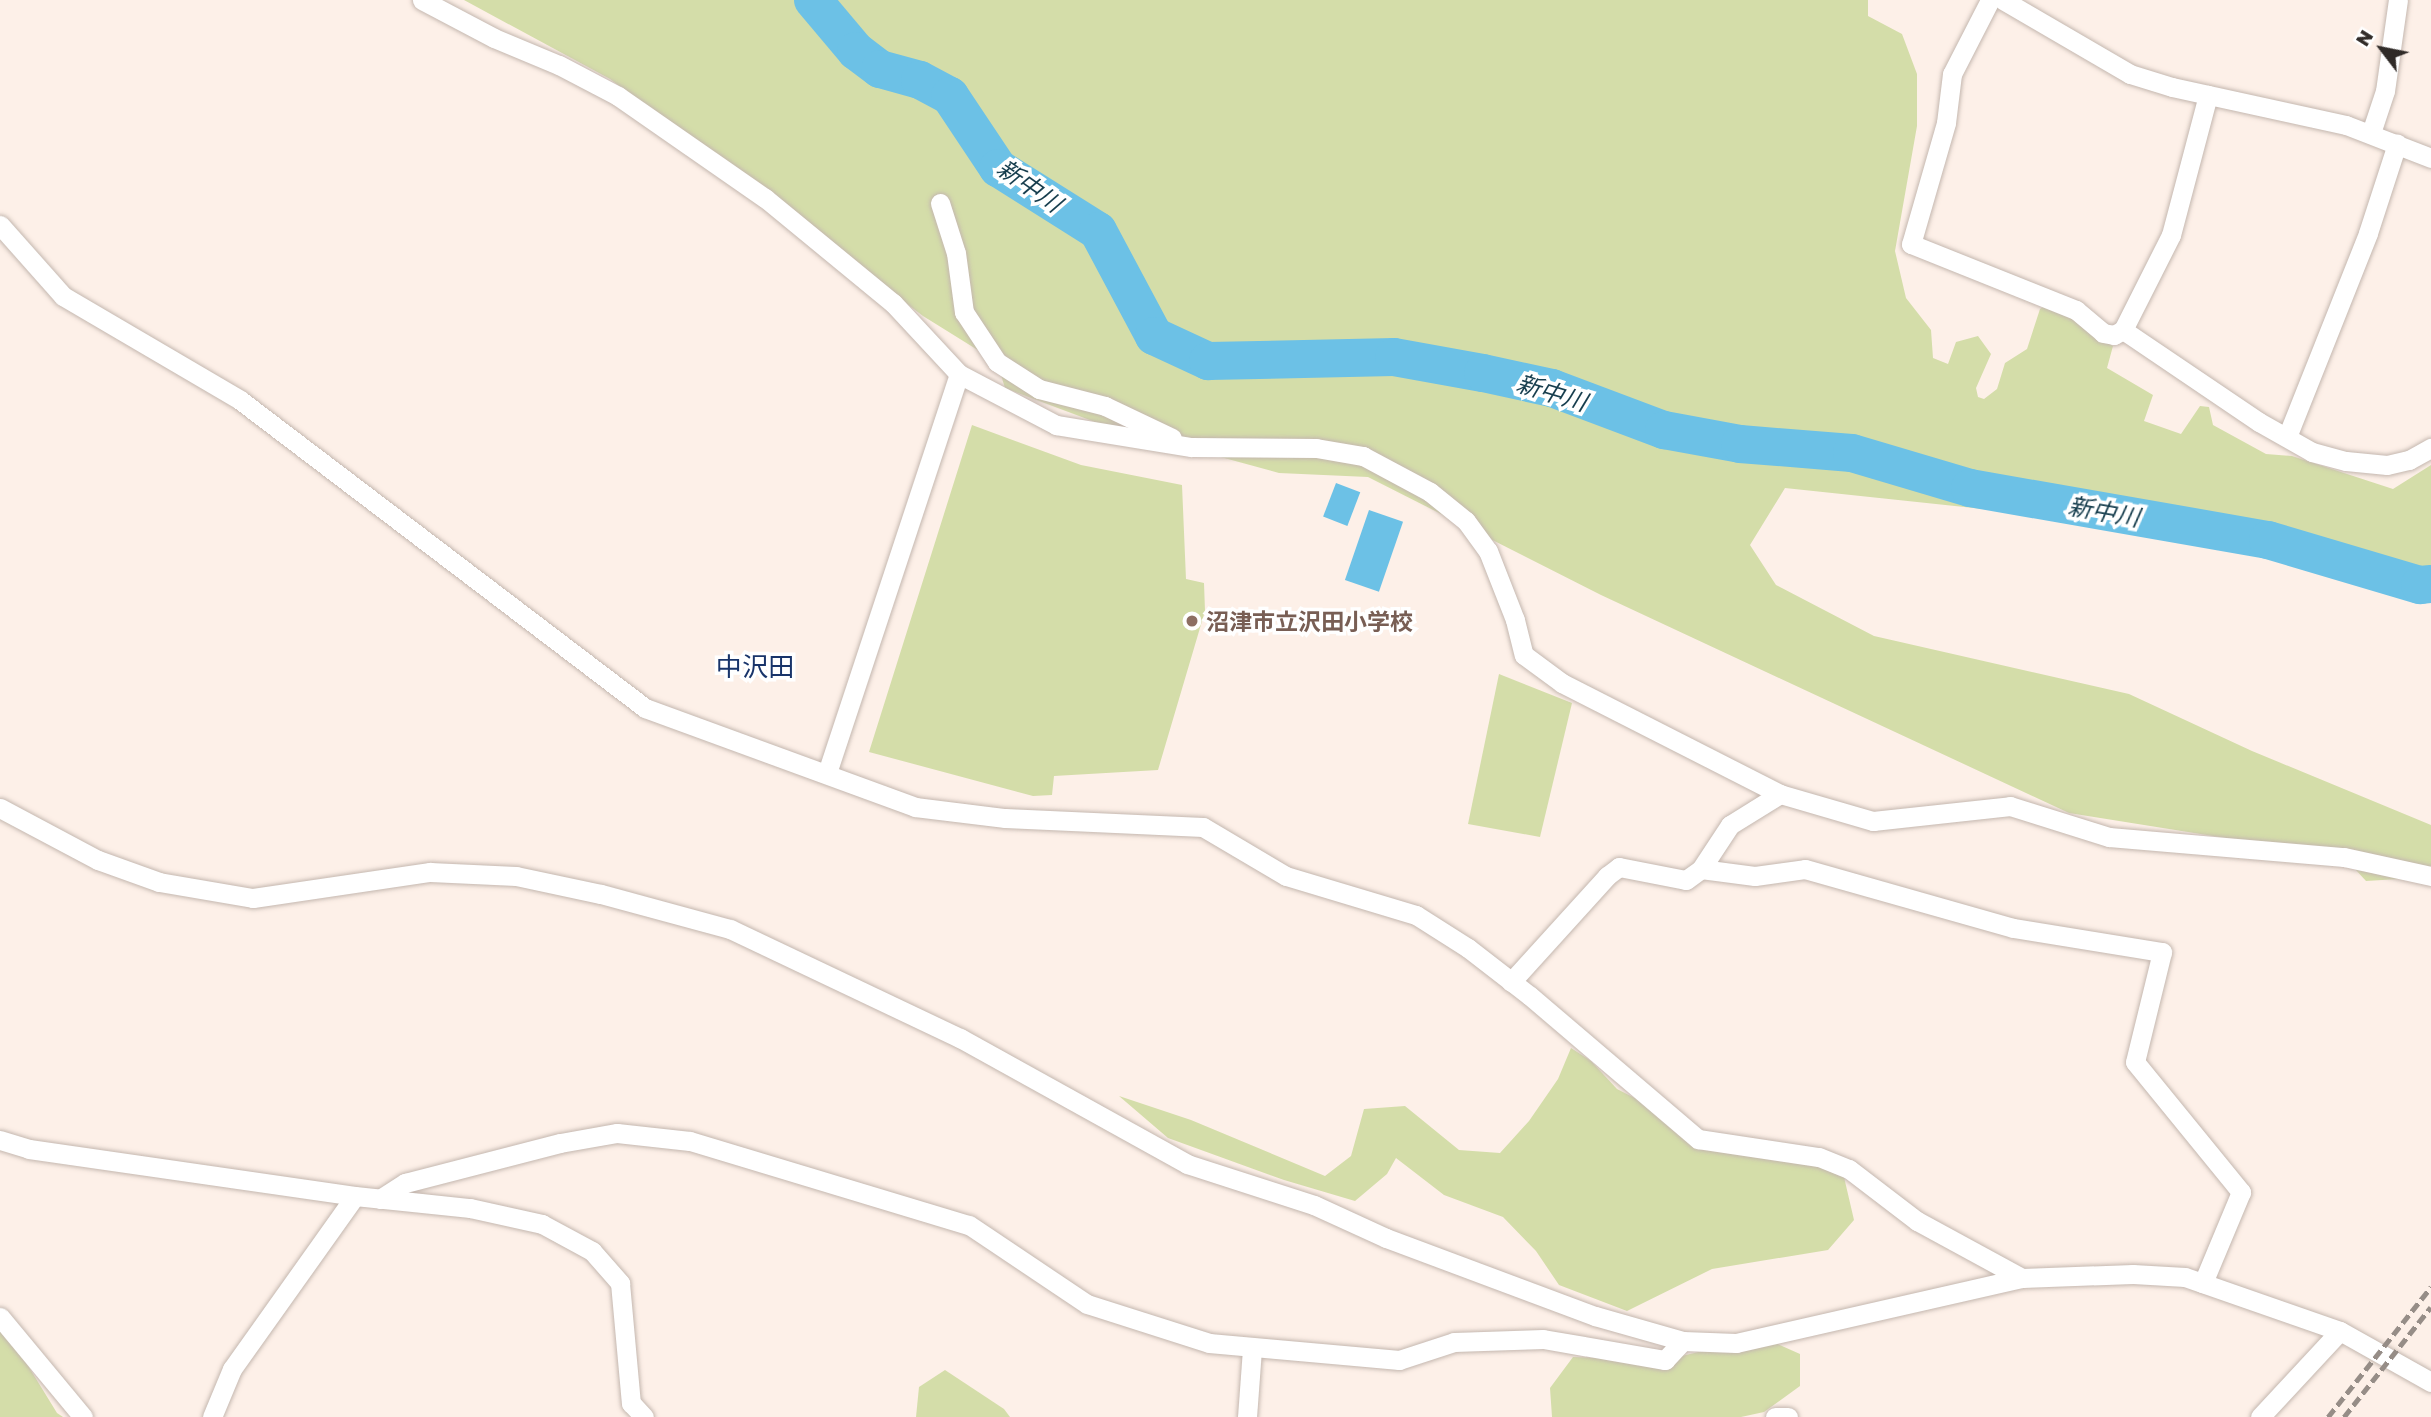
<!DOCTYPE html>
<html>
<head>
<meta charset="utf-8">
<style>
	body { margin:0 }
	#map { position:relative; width:2431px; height:1417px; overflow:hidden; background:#fdf0e8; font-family:"Golos Text","Noto Sans JP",sans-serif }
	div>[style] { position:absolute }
	.green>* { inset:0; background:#d4dda9 }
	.water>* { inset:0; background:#6cc1e6; transform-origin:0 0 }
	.river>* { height:38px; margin:-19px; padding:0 19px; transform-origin:19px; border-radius:19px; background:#6cc1e6 }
	.roads { filter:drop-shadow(0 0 2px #c4b7af) drop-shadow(0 0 2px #c4b7af) }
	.minor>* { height:19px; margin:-9.5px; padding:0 9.5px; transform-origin:9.5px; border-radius:9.5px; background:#fff }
	.rail>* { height:5px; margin-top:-2.5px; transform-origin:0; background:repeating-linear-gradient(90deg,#968d87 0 10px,transparent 0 15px) }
	.dots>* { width:19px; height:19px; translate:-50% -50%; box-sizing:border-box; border:4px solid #fff; border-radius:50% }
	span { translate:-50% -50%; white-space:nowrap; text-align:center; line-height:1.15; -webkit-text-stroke:7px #fff; paint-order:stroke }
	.education-label { font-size:23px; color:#785e54; font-weight:700 }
	.left { translate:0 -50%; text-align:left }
	.water-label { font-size:24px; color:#173e4e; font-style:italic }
	.quarter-label { font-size:26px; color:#19346a }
	.north { position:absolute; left:2347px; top:14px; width:70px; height:70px; -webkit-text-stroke:5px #fff; paint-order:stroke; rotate:302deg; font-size:19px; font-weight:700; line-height:28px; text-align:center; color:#302b28 }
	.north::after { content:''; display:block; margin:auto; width:24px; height:32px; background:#302b28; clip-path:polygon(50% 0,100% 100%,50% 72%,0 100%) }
</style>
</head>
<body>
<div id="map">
	<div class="green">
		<div style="clip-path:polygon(464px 0,1868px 0,1868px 16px,1902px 34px,1917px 74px,1917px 126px,1895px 251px,1906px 298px,1931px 330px,1933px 358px,1948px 364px,1956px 342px,1978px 336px,1991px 354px,1976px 388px,1978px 397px,1984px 399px,1997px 389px,2005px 363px,2027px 349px,2040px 309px,2056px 298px,2097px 337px,2113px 346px,2107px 368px,2153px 395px,2144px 421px,2181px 434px,2200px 406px,2209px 407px,2213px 425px,2266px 454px,2292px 456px,2393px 489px,2431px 465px,2431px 589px,2362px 583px,2134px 525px,1785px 488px,1750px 545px,1776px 585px,1874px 636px,2129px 694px,2252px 751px,2431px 825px,2431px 877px,2366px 881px,2344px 857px,2069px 813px,1601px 595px,1368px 477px,1279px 473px,1103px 425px,1005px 388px,997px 362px,923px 316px,610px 79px)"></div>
		<div style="clip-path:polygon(972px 425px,1081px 465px,1182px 485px,1186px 579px,1204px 583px,1205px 611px,1158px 770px,1054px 776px,1052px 795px,1033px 796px,869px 752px)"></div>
		<div style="clip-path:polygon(1499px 674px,1572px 703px,1540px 837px,1468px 824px)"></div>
		<div style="clip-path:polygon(1571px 1048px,1591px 1061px,1617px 1089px,1666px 1114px,1703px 1140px,1812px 1156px,1844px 1177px,1854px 1220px,1828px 1250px,1712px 1269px,1627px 1311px,1559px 1285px,1536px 1251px,1503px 1217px,1444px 1195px,1396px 1158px,1387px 1174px,1355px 1201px,1284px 1180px,1168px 1138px,1119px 1096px,1191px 1120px,1325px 1176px,1351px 1156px,1364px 1109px,1405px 1106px,1459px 1150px,1500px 1153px,1529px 1121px,1558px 1079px)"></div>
		<div style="clip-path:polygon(0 1320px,57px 1413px,63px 1417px,0 1417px)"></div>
		<div style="clip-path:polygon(1773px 1342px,1800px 1354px,1800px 1386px,1764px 1412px,1741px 1417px,1552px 1417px,1550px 1388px,1573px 1357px,1665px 1360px,1736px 1343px)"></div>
		<div style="clip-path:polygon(945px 1370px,1004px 1409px,1010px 1417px,916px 1417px,919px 1387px)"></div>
	</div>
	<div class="water">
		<div style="left:1336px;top:483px;width:26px;height:36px;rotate:21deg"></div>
		<div style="left:1369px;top:510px;width:36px;height:74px;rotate:19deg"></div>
	</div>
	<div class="river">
		<div style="left:813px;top:0;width:67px;rotate:49.9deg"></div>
		<div style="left:856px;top:51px;width:30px;rotate:37deg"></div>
		<div style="left:880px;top:69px;width:41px;rotate:15.4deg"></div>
		<div style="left:920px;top:80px;width:34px;rotate:28deg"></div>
		<div style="left:950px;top:96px;width:87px;rotate:56.3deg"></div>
		<div style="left:998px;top:168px;width:118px;rotate:32.2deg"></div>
		<div style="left:1098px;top:231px;width:119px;rotate:61.9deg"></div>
		<div style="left:1154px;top:336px;width:60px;rotate:24.8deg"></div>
		<div style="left:1208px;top:361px;width:186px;rotate:-1.2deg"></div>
		<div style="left:1394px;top:357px;width:90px;rotate:10.2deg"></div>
		<div style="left:1483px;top:373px;width:71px;rotate:12.3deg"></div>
		<div style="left:1552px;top:388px;width:120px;rotate:20.6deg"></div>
		<div style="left:1664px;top:430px;width:77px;rotate:10.4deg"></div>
		<div style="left:1740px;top:444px;width:112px;rotate:4.6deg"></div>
		<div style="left:1852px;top:453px;width:123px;rotate:16.5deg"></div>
		<div style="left:1970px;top:488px;width:303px;rotate:9.9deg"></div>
		<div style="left:2268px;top:540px;width:159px;rotate:16.5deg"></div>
		<div style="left:2420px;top:585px;width:11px;rotate:-5deg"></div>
	</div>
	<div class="roads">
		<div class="minor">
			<div style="left:422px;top:0;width:81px;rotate:27.8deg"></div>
			<div style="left:494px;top:38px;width:70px;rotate:22.6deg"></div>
			<div style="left:559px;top:65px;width:67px;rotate:27.7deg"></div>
			<div style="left:618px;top:96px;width:179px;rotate:34.8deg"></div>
			<div style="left:765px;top:198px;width:166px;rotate:39.4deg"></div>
			<div style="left:893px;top:303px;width:97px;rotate:47.1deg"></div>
			<div style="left:959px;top:374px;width:110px;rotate:27.7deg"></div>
			<div style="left:1056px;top:425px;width:137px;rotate:9.3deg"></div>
			<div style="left:1191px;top:447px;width:125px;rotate:0.5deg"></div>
			<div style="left:1316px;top:448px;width:48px;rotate:9.7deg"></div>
			<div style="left:1363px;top:456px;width:76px;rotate:28.2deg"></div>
			<div style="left:1430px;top:492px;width:46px;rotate:38.9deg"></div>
			<div style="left:1466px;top:521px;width:37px;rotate:54deg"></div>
			<div style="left:1488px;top:551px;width:74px;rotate:68.6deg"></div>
			<div style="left:1515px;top:620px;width:36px;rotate:76deg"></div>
			<div style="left:1524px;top:655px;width:47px;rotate:36.4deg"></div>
			<div style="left:1562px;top:683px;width:245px;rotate:27deg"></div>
			<div style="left:1780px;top:794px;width:97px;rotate:16.2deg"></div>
			<div style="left:1873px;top:821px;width:138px;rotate:-6.2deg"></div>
			<div style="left:2010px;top:806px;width:104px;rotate:17.4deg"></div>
			<div style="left:2109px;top:837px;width:236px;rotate:4.9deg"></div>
			<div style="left:2344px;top:857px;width:89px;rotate:12.3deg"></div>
			<div style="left:1990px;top:0;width:83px;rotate:117.2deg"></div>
			<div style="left:1952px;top:74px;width:49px;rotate:97deg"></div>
			<div style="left:1946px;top:123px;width:126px;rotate:106.1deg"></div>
			<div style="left:1911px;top:244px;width:178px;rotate:21.8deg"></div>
			<div style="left:2076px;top:310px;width:35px;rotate:40deg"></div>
			<div style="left:2103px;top:333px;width:11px;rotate:10deg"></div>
			<div style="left:2114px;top:335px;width:10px;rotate:-29deg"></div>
			<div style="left:2123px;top:330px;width:164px;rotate:34.1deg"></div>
			<div style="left:2259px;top:422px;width:61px;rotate:29.5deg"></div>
			<div style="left:2312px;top:452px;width:35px;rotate:15deg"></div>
			<div style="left:2346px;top:461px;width:41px;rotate:5.6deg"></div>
			<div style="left:2387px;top:465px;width:23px;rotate:-13deg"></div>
			<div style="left:2409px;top:460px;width:25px;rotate:-29deg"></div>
			<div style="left:2003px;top:0;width:147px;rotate:30.2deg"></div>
			<div style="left:2130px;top:74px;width:44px;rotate:17.2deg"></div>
			<div style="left:2172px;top:87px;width:178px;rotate:12.3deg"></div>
			<div style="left:2346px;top:125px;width:91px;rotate:21.2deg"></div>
			<div style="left:2371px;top:133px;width:44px;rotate:-71.6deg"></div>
			<div style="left:2385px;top:91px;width:92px;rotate:-81.9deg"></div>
			<div style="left:940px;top:203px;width:52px;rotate:72.3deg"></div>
			<div style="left:956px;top:253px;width:60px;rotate:82.3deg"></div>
			<div style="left:964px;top:312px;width:60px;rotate:56.6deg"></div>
			<div style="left:997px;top:362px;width:50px;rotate:32.7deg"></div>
			<div style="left:1039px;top:389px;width:68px;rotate:14.4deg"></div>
			<div style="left:1105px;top:406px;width:74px;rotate:25.5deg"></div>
			<div style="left:0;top:225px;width:95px;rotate:48.4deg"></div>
			<div style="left:63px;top:296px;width:205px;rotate:30.4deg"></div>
			<div style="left:240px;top:400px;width:509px;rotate:37.25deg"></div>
			<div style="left:645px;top:708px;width:288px;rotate:20.1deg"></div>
			<div style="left:915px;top:807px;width:91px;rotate:7deg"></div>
			<div style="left:1005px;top:818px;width:198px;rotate:2.6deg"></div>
			<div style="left:1203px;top:827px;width:96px;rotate:30.6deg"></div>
			<div style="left:1286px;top:876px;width:136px;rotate:16.7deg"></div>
			<div style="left:1416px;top:915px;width:62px;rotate:32.4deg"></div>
			<div style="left:1468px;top:948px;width:78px;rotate:37.7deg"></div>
			<div style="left:1530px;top:996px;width:221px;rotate:40.4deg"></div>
			<div style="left:1698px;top:1139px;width:122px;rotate:8.5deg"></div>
			<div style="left:1819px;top:1157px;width:32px;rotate:22deg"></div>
			<div style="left:1849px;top:1169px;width:86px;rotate:37.4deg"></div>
			<div style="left:1917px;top:1221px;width:119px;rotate:28.5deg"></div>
			<div style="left:2123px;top:330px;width:106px;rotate:-63.2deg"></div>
			<div style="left:2171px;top:235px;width:145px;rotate:-75.2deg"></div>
			<div style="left:2287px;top:437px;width:219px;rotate:-68.3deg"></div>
			<div style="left:2368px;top:233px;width:94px;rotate:-72deg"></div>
			<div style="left:827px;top:773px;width:420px;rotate:-71.7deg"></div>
			<div style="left:0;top:808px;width:111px;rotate:28deg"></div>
			<div style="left:98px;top:860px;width:65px;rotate:19.8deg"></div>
			<div style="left:159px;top:882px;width:95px;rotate:9.7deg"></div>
			<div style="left:253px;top:898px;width:179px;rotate:-8.4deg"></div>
			<div style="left:430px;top:872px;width:86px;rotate:2.7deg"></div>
			<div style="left:516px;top:876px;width:87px;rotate:12deg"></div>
			<div style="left:601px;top:894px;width:134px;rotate:15.2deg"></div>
			<div style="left:730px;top:929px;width:255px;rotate:25.4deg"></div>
			<div style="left:960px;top:1038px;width:260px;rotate:29deg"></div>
			<div style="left:1187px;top:1164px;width:133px;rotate:17.9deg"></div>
			<div style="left:1314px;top:1205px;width:79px;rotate:24.6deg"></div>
			<div style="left:1386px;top:1238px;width:223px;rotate:20.5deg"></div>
			<div style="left:1595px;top:1316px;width:91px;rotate:15.9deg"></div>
			<div style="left:1683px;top:1341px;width:53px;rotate:2.2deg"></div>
			<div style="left:1736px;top:1343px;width:293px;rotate:-12.8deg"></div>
			<div style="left:2022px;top:1278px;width:111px;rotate:-2.1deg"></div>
			<div style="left:2133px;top:1274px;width:52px;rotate:3.3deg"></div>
			<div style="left:2185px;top:1277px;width:164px;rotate:19.2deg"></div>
			<div style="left:2340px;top:1331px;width:104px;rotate:29.3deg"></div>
			<div style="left:1701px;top:869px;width:54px;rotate:7.4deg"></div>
			<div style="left:1755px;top:876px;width:50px;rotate:-8deg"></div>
			<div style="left:1805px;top:869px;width:216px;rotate:15.8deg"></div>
			<div style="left:2013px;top:928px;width:151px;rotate:9.2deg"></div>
			<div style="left:2162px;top:952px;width:113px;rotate:103.8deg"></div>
			<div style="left:2135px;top:1062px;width:168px;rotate:50.8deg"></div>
			<div style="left:2241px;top:1192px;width:99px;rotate:112.7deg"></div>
			<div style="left:1511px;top:982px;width:143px;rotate:-47.8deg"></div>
			<div style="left:1607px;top:876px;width:15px;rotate:-37deg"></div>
			<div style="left:1619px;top:867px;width:68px;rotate:11deg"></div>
			<div style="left:1686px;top:880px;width:19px;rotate:-36deg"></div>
			<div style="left:1701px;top:869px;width:53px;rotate:-56.6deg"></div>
			<div style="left:1730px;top:825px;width:59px;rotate:-31.8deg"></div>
			<div style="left:0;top:1140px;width:30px;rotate:17deg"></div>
			<div style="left:29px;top:1149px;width:329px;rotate:8.2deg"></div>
			<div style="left:355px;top:1196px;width:116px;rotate:6deg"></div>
			<div style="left:470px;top:1208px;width:74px;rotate:12.5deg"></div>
			<div style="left:542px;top:1224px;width:57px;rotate:28.4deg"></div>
			<div style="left:592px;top:1251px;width:43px;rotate:48.8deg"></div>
			<div style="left:620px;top:1283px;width:121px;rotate:84.8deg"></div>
			<div style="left:631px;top:1403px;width:19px;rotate:47deg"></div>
			<div style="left:380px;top:1199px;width:30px;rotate:-33deg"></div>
			<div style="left:405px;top:1183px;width:160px;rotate:-14.5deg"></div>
			<div style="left:560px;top:1143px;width:58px;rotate:-10deg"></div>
			<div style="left:617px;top:1133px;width:73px;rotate:6.3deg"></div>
			<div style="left:690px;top:1141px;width:291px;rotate:16.8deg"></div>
			<div style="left:969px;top:1225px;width:142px;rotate:33.8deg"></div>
			<div style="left:1087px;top:1304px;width:128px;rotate:17.7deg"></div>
			<div style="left:1209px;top:1343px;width:191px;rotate:5.1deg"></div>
			<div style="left:1399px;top:1360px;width:58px;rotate:-18.1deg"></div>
			<div style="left:1454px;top:1342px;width:89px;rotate:-1.9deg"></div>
			<div style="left:1543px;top:1339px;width:124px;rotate:9.8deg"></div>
			<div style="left:1665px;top:1360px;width:26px;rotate:-47deg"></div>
			<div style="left:0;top:1317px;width:130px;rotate:50.3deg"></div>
			<div style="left:212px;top:1417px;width:52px;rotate:-67.4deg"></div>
			<div style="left:232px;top:1369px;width:212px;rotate:-54.6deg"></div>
			<div style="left:1247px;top:1417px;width:68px;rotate:-85.8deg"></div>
			<div style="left:1775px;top:1417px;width:13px"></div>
			<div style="left:2260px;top:1417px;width:117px;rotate:-47.1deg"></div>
		</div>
	</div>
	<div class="rail">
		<div style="left:2328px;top:1417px;width:166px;rotate:-51.6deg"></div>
		<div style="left:2344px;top:1417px;width:140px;rotate:-51.7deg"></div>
	</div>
	<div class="dots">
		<div style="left:1192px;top:621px;background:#8d6e63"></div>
	</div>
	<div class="education-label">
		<span class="left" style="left:1206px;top:621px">沼津市立沢田小学校</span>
	</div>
	<div class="water-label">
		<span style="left:1030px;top:185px;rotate:35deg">新中川</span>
		<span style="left:1552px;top:392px;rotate:17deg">新中川</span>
		<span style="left:2104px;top:511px;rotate:10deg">新中川</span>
	</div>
	<div class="quarter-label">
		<span style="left:755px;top:667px">中沢田</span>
	</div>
	<div class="north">N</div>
</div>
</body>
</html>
